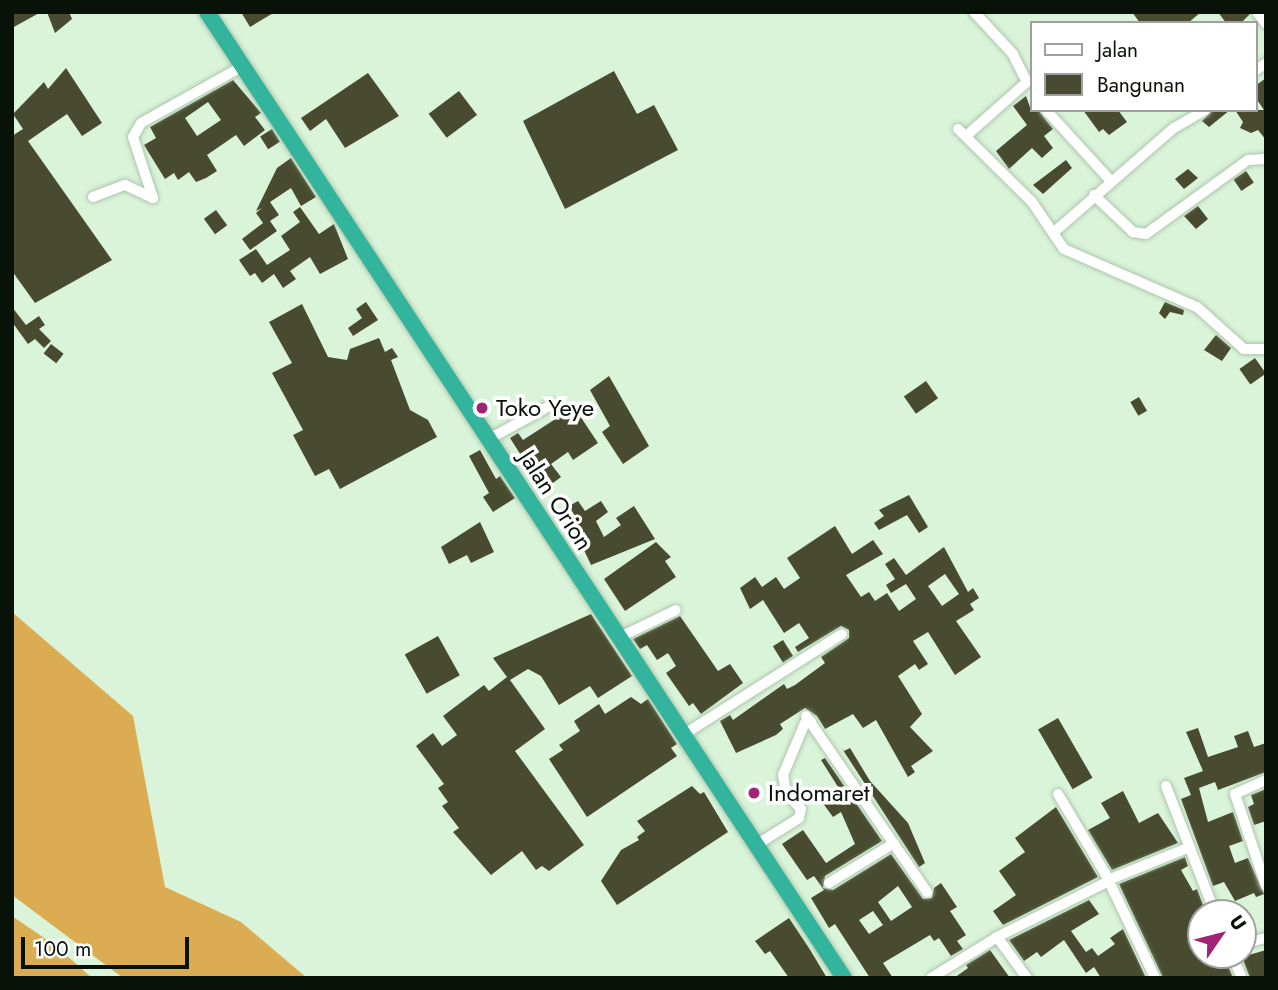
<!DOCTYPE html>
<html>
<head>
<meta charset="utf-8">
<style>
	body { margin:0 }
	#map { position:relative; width:1278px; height:990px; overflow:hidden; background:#daf4da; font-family:Jost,sans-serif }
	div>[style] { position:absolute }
	.forest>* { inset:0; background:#dbac52 }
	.building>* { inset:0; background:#484b2f; transform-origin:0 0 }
	.roads { filter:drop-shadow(0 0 2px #adc6ad) drop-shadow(0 0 2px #adc6ad) }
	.minor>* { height:10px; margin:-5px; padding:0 5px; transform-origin:5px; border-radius:5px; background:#fff }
	.highway>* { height:16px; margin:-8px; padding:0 8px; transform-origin:8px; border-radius:8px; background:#33b49c }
	.dots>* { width:19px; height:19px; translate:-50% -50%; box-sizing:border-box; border:4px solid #fff; border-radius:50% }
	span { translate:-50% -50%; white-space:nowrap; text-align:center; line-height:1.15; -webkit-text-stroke:7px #fff; paint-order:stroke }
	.poi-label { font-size:24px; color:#091209 }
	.left { translate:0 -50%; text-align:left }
	.street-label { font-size:24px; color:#091209 }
	.frame { position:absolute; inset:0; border:14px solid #091209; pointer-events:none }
	.legend { position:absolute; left:1030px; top:21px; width:228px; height:91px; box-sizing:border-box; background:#fff; border:2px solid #9da09d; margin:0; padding:9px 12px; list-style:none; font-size:21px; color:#091209 }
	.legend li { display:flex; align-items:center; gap:14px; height:35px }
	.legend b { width:35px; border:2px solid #9da09d }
	.north { position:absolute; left:1187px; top:899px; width:70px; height:70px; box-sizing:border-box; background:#fff; border:2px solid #9da09d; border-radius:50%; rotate:55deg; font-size:19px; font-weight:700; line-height:28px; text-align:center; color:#091209 }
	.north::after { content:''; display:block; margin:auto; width:24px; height:32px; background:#a12376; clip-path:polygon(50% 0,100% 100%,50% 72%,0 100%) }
	.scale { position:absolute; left:21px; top:937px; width:168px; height:32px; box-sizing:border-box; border:4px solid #091209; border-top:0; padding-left:9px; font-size:21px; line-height:24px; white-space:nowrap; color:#091209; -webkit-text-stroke:5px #fff; paint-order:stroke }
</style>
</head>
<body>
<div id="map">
	<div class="forest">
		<div style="clip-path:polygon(12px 612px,133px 716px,165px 887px,241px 922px,307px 978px,123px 978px,12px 895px)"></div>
		<div style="clip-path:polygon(12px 916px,56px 946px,92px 978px,12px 978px)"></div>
	</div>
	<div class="building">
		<div style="clip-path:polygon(12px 12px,41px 12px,12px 28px)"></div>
		<div style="clip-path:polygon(47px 12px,69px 12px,72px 19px,55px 33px)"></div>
		<div style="clip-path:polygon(241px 12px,275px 12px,250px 27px)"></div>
		<div style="clip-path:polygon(1132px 12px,1201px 12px,1188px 23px,1140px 23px)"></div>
		<div style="clip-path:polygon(1218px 12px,1249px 12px,1250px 14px,1241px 23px,1226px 23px)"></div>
		<div style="clip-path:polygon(66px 68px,102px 123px,82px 136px,67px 114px,28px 141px,112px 260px,35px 303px,12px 271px,12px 136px,23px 129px,13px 114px,44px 82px,48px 89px)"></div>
		<div style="clip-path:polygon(614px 71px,637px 114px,654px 105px,678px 150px,565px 209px,523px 121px)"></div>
		<div style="clip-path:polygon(368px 73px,399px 116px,345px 148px,326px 119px,310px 131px,301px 118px)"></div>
		<div style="clip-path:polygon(1266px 78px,1266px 140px,1258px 130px,1251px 133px,1240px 128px,1243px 122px,1235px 110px,1264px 110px,1255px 97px,1255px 86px)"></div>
		<div style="clip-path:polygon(evenodd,233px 80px,261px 113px,255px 117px,265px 130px,244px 146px,236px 135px,207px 155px,217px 171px,206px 178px,196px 182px,189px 172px,178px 180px,174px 173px,165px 179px,144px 145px,156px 138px,150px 127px,233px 80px,208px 102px,221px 120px,197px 136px,185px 118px,208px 102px)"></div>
		<div style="left:459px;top:91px;width:30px;height:38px;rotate:53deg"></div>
		<div style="clip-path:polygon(1026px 96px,1031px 110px,1038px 110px,1053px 129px,1044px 136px,1053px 148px,1042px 158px,1032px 148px,1009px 169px,996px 151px,1027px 125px,1013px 106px)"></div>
		<div style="clip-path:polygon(1083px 110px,1118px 110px,1127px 122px,1109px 135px,1103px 129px,1099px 132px)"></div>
		<div style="clip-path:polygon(1213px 110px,1230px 110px,1209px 127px,1202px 121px)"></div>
		<div style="left:272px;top:129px;width:15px;height:14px;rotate:58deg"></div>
		<div style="clip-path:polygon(291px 158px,316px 197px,301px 206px,291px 188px,270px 202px,279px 215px,270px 221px,277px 231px,250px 250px,242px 239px,263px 223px,256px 213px,262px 208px,256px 211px,277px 168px)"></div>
		<div style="clip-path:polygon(1066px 160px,1072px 168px,1043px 194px,1033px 185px)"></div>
		<div style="clip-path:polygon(1188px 169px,1198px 178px,1184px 189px,1175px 179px)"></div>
		<div style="left:1246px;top:171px;width:14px;height:15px;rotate:56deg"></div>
		<div style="clip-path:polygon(1198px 206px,1208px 219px,1196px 229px,1184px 216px)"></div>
		<div style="clip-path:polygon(300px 207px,319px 234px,334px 224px,348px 259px,320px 274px,310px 257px,290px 271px,296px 279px,283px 288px,274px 274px,262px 283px,255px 273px,250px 276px,239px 260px,256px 249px,267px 265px,290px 250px,281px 236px,300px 222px,293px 212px)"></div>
		<div style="left:216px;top:210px;width:19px;height:15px;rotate:54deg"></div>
		<div style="clip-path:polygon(366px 302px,378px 320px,353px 336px,348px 328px,362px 318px,356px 309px)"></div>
		<div style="clip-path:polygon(1165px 302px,1184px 310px,1183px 315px,1170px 312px,1165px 319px,1159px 313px)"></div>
		<div style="clip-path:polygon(302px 304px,328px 357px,347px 360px,350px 349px,379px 338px,385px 352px,392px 348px,398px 357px,391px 360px,410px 410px,428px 420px,437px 437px,340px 489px,329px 469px,315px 476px,293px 435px,303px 430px,272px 373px,292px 363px,269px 322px)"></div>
		<div style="clip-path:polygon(12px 307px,26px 325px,39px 316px,45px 325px,39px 329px,51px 341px,44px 348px,35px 339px,28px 344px,12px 322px)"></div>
		<div style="clip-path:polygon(1216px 335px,1231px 348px,1222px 361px,1204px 350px)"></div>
		<div style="left:51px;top:344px;width:16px;height:12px;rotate:38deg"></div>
		<div style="left:1255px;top:358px;width:19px;height:19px;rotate:55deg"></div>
		<div style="clip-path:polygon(609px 376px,649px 446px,623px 464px,602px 432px,610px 426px,590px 390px)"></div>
		<div style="left:926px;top:381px;width:21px;height:27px;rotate:55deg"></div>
		<div style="left:1139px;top:397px;width:16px;height:10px;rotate:60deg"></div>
		<div style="clip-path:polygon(574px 407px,598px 443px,573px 460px,568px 452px,551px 464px,561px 477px,549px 486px,536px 467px,531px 471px,510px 438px,518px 433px,523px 440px)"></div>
		<div style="clip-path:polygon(480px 450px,496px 479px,500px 476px,515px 498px,493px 512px,483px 497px,489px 493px,469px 456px)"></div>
		<div style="clip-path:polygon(909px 495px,928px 527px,919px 533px,907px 515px,879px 530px,874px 523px,884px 516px,879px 510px)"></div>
		<div style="clip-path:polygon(578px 501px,585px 511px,601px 501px,608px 512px,596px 521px,604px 537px,621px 525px,616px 518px,634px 506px,655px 539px,591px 565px,576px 533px,572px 536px,563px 524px,575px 516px,569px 506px)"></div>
		<div style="clip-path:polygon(480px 522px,494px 552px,471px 563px,467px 555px,449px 564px,441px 547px)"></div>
		<div style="clip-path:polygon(evenodd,835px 526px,852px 554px,873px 540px,883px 554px,846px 575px,861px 597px,869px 592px,875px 601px,887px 593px,899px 611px,916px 599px,906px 584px,891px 593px,886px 585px,895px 579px,885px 564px,894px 558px,906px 575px,944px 547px,968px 592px,973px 588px,979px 598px,970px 604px,974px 610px,956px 621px,981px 657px,955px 675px,928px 632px,913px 641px,928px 664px,919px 670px,915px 664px,898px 676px,922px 714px,910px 727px,933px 751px,911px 766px,915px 772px,908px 777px,876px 720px,863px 728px,853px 714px,825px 729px,817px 716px,805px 708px,780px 724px,783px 729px,776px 735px,736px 753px,720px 721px,730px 715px,733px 720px,784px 684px,787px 689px,795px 685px,825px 663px,821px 657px,849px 638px,849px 630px,841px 626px,798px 652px,795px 647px,809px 638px,799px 623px,784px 633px,763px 600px,750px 609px,740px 588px,755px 577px,762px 587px,776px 577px,784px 589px,800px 578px,787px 558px,835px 526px,945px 574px,959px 594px,942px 606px,928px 586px,945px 574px)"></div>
		<div style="clip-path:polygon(656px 542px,671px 557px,665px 561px,676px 577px,625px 611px,604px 579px)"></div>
		<div style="clip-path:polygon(591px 614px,632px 676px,598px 698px,590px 686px,559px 705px,541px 676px,528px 669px,510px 680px,545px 729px,515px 751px,584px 845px,549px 871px,542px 866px,536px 870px,522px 851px,491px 875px,453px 832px,459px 828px,442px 806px,448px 802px,438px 788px,444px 784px,416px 746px,433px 733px,442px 746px,457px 735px,443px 716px,484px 685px,489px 691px,507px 677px,493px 658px)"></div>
		<div style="clip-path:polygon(680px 616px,718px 671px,730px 664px,743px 683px,701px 714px,693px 703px,689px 706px,666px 673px,676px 666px,668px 653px,657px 660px,647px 645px,640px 649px,633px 639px)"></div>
		<div style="left:438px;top:636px;width:45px;height:38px;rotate:61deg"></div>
		<div style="left:783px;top:640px;width:19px;height:12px;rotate:58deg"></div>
		<div style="clip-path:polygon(631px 697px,641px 704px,648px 699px,677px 744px,671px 748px,677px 756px,587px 817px,549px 759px,563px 750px,559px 745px,580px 731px,574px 721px,599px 704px,605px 714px)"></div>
		<div style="left:1058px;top:718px;width:69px;height:23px;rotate:60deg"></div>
		<div style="clip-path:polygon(1198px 728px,1208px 757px,1238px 747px,1234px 736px,1248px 731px,1254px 747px,1266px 743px,1266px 772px,1218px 790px,1215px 782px,1199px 788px,1208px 822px,1233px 812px,1243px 841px,1229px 846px,1235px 863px,1248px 858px,1264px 894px,1256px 897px,1254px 893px,1235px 901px,1224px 882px,1213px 886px,1181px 799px,1191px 795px,1184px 778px,1203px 771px,1186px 732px)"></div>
		<div style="clip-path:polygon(841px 747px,844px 751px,850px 748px,870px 781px,908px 823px,925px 863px,919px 867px)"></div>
		<div style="clip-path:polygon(evenodd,825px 758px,882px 841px,825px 876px,823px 888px,833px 890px,891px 854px,923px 899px,932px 898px,934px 888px,941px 883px,957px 907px,950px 911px,966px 935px,957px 941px,963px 949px,951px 956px,939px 938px,934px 941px,930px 935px,883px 963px,893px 978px,870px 978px,835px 924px,829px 928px,811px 898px,824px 890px,814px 876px,807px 880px,782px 844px,803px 830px,826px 863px,855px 844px,841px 812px,833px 817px,822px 802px,840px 790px,821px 760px,825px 758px,898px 886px,912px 907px,891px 921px,878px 902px,898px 886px,825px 758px,873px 911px,883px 925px,869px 934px,859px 920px,873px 911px)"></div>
		<div style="clip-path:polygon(692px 786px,700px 794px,704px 792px,728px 832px,617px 905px,601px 881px,621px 850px,639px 840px,637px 837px,645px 831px,637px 821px)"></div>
		<div style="clip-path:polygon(1266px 789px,1266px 821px,1254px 825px,1248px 807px,1254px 804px,1251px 795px)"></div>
		<div style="clip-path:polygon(1123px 791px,1139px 823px,1158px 813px,1178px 843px,1112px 870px,1088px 830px,1110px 818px,1101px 803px)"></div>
		<div style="clip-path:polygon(1056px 807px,1098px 877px,1003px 925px,993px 911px,1016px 895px,999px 871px,1025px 852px,1015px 838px)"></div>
		<div style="clip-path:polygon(1185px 857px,1188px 866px,1181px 870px,1193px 891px,1197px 889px,1206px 913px,1201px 913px,1201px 955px,1224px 955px,1233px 978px,1163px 978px,1119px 884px)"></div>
		<div style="clip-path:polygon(1089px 900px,1099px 914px,1071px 931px,1086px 952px,1092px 948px,1098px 956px,1115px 944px,1110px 938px,1123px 929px,1146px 978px,1101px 978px,1094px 967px,1086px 973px,1064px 940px,1041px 957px,1037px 952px,1024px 961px,1009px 940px)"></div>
		<div style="clip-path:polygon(789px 918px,809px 948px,827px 978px,789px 978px,770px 951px,765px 954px,755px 941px)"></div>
		<div style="clip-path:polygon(990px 950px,1010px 978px,954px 978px,968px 968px,966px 965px)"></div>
		<div style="clip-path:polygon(1266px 950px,1266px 978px,1250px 978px,1242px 957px)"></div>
	</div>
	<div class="roads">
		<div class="minor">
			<div style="left:1257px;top:12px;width:15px;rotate:53deg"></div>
			<div style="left:1255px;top:71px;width:14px;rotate:-36deg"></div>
			<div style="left:1046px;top:110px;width:95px;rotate:47.6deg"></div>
			<div style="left:958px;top:129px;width:104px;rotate:44.6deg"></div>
			<div style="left:1032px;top:202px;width:57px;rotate:55.8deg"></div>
			<div style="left:1064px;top:249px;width:145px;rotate:23.6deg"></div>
			<div style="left:1197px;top:307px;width:63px;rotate:41.8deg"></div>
			<div style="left:1244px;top:349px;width:22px"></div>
			<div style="left:966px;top:136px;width:81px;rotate:-41.5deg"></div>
			<div style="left:1027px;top:82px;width:31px;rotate:-117deg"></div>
			<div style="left:1013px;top:54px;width:57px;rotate:-132.9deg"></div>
			<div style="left:1094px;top:195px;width:54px;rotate:43.5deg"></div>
			<div style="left:1133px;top:232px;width:13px;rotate:9deg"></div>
			<div style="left:1146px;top:234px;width:126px;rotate:-36deg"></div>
			<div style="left:1248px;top:160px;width:18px;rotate:-3deg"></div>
			<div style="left:93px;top:197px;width:34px;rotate:-21deg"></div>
			<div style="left:125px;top:185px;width:31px;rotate:25deg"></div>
			<div style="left:153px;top:198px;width:64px;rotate:-108.2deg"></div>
			<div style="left:133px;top:137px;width:16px;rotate:-60deg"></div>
			<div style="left:141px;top:123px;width:115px;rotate:-29.2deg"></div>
			<div style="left:1053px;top:233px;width:160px;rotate:-41deg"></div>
			<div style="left:1174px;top:128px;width:36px;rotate:-30deg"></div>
			<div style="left:489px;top:439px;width:73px;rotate:-28.7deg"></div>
			<div style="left:618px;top:638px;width:64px;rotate:-25.8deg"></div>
			<div style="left:806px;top:716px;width:214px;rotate:55.5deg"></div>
			<div style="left:683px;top:735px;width:188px;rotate:-32.4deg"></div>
			<div style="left:1266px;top:780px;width:34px;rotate:156deg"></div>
			<div style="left:1235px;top:794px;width:97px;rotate:71.4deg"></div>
			<div style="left:1166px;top:786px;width:136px;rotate:68.9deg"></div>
			<div style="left:1058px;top:794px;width:92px;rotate:59.3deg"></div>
			<div style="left:1105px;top:873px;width:116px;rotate:64.5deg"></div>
			<div style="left:756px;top:845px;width:51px;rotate:-32.1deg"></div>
			<div style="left:799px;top:818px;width:9px;rotate:-77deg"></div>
			<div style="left:801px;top:809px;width:22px;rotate:-133deg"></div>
			<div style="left:786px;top:793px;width:18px;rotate:-99deg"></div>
			<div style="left:783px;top:775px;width:56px;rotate:-67.1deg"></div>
			<div style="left:805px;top:723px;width:6px;rotate:-18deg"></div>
			<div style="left:1108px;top:880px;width:88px;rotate:-21.9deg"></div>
			<div style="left:829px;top:883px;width:76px;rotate:-31.6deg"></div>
			<div style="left:997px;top:937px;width:51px;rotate:53.8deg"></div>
			<div style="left:1243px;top:944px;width:24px;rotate:-15deg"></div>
			<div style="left:1232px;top:955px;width:25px;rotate:67deg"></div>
			<div style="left:931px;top:978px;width:78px;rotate:-31.8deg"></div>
			<div style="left:997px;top:937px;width:125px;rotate:-26.6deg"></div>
		</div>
		<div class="highway">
			<div style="left:207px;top:12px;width:1157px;rotate:56.6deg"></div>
		</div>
	</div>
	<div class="dots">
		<div style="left:482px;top:408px;background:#a12376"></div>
		<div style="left:754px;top:793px;background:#a12376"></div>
	</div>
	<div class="poi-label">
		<span class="left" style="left:496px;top:408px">Toko Yeye</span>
		<span class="left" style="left:768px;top:793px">Indomaret</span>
	</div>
	<div class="street-label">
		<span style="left:556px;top:500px;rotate:57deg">Jalan Orion</span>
	</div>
	<div class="frame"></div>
	<ul class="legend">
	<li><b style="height:9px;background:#fff"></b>Jalan</li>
	<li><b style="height:19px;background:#484b2f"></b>Bangunan</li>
	</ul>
	<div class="north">U</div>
	<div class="scale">100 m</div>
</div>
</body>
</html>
